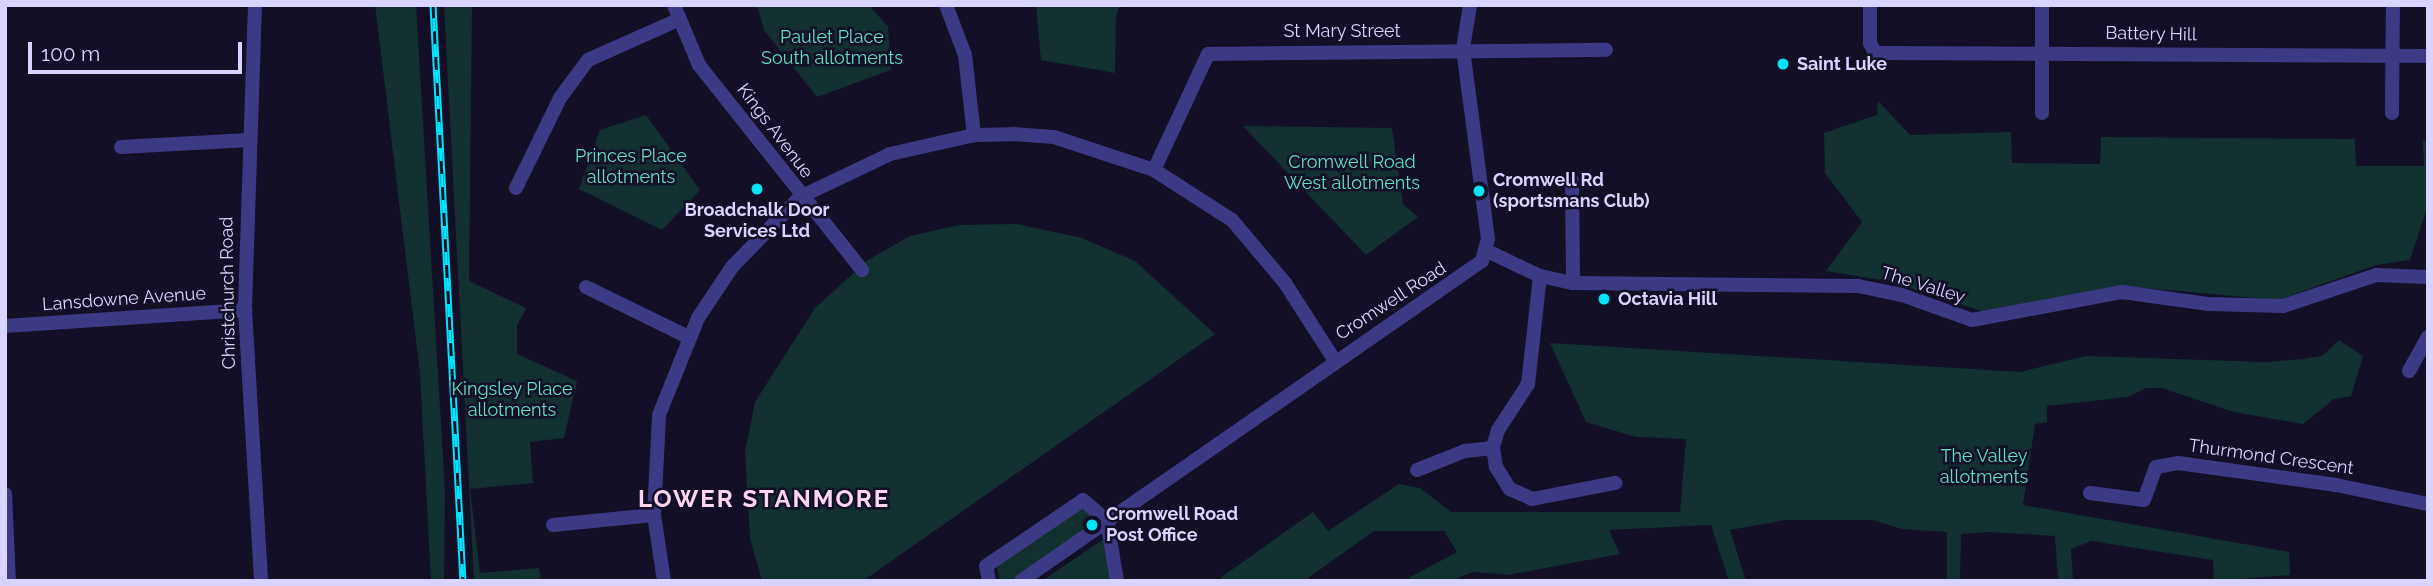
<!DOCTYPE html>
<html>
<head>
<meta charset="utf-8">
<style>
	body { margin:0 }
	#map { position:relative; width:2433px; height:586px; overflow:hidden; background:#130f26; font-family:Raleway,sans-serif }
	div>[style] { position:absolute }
	.green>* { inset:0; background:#12302f }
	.minor>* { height:14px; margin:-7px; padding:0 7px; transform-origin:7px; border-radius:7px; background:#3d3a85 }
	.rail>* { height:7px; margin-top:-3.5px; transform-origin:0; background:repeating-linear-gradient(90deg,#130f26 0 13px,#00e5ff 0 26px); box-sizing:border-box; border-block:2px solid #00e5ff }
	.dots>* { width:19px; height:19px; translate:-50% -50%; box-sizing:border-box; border:4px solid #130f26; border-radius:50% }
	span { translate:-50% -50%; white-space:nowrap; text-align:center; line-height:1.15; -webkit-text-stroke:5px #130f26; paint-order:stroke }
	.street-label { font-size:18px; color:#d9d4ff }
	.park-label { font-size:18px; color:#5fe0c0 }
	.poi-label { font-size:18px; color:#d9d4ff; font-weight:700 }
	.left { translate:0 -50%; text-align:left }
	.district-label { font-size:24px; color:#ffd6f0; font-weight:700; letter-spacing:2px }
	.frame { position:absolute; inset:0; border:7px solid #d9d4ff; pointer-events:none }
	.scale { position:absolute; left:28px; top:42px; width:214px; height:32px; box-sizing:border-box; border:4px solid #d9d4ff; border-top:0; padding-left:9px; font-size:21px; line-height:24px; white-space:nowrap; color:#d9d4ff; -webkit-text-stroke:5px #130f26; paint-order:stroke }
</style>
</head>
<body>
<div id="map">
	<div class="green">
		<div style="clip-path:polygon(375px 5px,416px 5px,445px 491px,444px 581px,431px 581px,420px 373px)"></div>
		<div style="clip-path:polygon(444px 5px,472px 5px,469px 281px,526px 308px,517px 326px,517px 354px,577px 381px,564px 438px,530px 442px,533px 483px,470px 489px,480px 573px,539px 568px,541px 581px,474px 581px)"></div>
		<div style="clip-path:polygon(757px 5px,869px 5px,888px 27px,891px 70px,817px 97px,764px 30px)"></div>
		<div style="clip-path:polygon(1036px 5px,1120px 5px,1116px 16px,1115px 73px,1041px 60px)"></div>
		<div style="clip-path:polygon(1878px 101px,1910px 135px,2011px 132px,2012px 163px,2100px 164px,2101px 137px,2355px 139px,2356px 166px,2424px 166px,2423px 141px,2428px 141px,2428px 205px,2410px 260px,2376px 265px,2278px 300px,2121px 286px,1982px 311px,1888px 281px,1826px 271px,1862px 222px,1825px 173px,1824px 133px,1877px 115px)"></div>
		<div style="clip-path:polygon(646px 115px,700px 190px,662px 230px,579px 189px,600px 130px)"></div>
		<div style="clip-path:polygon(1243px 126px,1392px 128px,1403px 204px,1418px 217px,1366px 255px)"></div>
		<div style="clip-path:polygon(1017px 224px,1082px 238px,1135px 261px,1215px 334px,863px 581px,762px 581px,750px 538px,745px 452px,755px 402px,815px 308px,868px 260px,910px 236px,959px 225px)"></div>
		<div style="clip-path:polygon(2339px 340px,2363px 356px,2351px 396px,2334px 399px,2303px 424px,2234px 412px,2162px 388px,2146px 388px,2128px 397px,2047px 406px,2047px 422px,2035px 424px,2023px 505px,2289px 552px,2290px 575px,2214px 581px,2213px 560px,2091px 541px,2071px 549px,2073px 581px,2058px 581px,2055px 536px,1990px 532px,1961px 534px,1960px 581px,1947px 581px,1947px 532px,1902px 529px,1873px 520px,1785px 520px,1730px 530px,1746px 581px,1729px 581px,1711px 525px,1609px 530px,1620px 554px,1508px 575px,1473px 572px,1450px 581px,1403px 581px,1457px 552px,1444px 531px,1374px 531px,1304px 581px,1216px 581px,1313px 512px,1328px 531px,1399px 484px,1420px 488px,1451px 512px,1680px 512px,1686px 439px,1636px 437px,1586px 422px,1550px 343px,2020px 372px,2086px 356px,2265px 362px,2303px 359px,2322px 356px)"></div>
		<div style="clip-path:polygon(1081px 507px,1095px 517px,1096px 525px,1022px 581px,1000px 581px,997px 566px)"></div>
		<div style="clip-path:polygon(1105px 538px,1113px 581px,1042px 581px)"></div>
	</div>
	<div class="minor">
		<div style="left:255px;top:5px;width:305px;rotate:91.9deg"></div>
		<div style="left:245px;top:310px;width:271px;rotate:86.6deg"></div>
		<div style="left:674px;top:5px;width:65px;rotate:67.4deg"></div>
		<div style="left:699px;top:65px;width:262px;rotate:51.5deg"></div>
		<div style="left:946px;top:5px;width:53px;rotate:69.2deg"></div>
		<div style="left:965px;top:55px;width:81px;rotate:83.6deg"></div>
		<div style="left:1870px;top:5px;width:38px;rotate:90deg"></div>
		<div style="left:1870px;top:43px;width:11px;rotate:63deg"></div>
		<div style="left:1875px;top:53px;width:553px;rotate:0.31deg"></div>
		<div style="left:2042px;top:113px;width:108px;rotate:-90deg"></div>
		<div style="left:2392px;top:113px;width:108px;rotate:-89.5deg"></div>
		<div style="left:121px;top:147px;width:128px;rotate:-3.1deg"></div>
		<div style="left:1154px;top:170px;width:128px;rotate:-65deg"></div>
		<div style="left:1208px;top:54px;width:398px;rotate:-0.6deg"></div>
		<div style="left:1572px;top:180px;width:103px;rotate:89.4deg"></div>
		<div style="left:516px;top:188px;width:100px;rotate:-63.9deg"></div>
		<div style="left:560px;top:98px;width:47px;rotate:-53.6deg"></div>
		<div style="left:588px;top:60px;width:98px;rotate:-24deg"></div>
		<div style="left:1487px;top:251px;width:59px;rotate:25.3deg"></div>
		<div style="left:1540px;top:276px;width:34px;rotate:12deg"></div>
		<div style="left:1573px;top:283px;width:285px;rotate:0.6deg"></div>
		<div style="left:1858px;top:286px;width:45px;rotate:11.6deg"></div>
		<div style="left:1902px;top:295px;width:74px;rotate:19.7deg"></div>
		<div style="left:1972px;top:320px;width:153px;rotate:-10.6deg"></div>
		<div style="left:2122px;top:292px;width:88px;rotate:7.9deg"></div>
		<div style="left:2209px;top:304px;width:74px;rotate:1.5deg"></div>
		<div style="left:2283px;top:306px;width:98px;rotate:-18.4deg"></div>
		<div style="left:2376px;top:275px;width:52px;rotate:2.2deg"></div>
		<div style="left:1540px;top:276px;width:109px;rotate:96.3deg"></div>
		<div style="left:1528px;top:384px;width:55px;rotate:123.1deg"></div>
		<div style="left:1498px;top:430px;width:19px;rotate:106deg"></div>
		<div style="left:1493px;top:448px;width:19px;rotate:81deg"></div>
		<div style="left:1496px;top:467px;width:26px;rotate:58deg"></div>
		<div style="left:1510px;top:489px;width:24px;rotate:24deg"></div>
		<div style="left:1532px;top:499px;width:85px;rotate:-10.9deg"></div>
		<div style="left:586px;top:287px;width:114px;rotate:26.1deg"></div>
		<div style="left:5px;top:326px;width:241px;rotate:-3.8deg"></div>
		<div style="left:2409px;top:371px;width:39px;rotate:-61deg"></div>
		<div style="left:1417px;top:470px;width:52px;rotate:-21.6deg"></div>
		<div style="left:1465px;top:451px;width:28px;rotate:-6deg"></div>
		<div style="left:2090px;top:493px;width:54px;rotate:7.4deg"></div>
		<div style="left:2144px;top:500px;width:35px;rotate:-70deg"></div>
		<div style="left:2156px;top:467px;width:22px;rotate:-10deg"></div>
		<div style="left:2178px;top:463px;width:160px;rotate:7.9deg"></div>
		<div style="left:2336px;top:485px;width:94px;rotate:11.7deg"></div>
		<div style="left:5px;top:494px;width:87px;rotate:87.4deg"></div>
		<div style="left:553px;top:525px;width:101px;rotate:-5.7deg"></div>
		<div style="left:664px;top:581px;width:67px;rotate:-98.6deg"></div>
		<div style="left:654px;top:515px;width:100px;rotate:-87.1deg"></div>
		<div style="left:659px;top:415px;width:105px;rotate:-68.1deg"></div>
		<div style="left:698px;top:318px;width:61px;rotate:-56.3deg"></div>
		<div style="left:732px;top:267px;width:98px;rotate:-45.8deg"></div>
		<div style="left:800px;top:197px;width:100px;rotate:-25.5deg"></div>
		<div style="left:890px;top:154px;width:86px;rotate:-12.7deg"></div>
		<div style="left:974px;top:135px;width:39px;rotate:-1deg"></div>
		<div style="left:1013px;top:134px;width:41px;rotate:4.2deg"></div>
		<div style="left:1054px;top:137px;width:105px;rotate:18.3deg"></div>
		<div style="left:1154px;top:170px;width:93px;rotate:32.7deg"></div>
		<div style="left:1232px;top:220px;width:82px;rotate:49.9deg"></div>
		<div style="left:1285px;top:283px;width:93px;rotate:57.3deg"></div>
		<div style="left:989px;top:581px;width:15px;rotate:-101deg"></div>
		<div style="left:986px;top:566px;width:117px;rotate:-34.2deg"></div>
		<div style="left:1083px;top:500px;width:32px;rotate:41deg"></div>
		<div style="left:1107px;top:521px;width:61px;rotate:80.5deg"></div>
		<div style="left:1021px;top:581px;width:561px;rotate:-34.77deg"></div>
		<div style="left:1482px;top:261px;width:23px;rotate:-75deg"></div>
		<div style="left:1488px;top:239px;width:192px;rotate:-97.5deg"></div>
		<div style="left:1463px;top:49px;width:45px;rotate:-81deg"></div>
	</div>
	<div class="rail">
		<div style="left:433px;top:5px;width:577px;rotate:87.02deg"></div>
	</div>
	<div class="dots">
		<div style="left:1783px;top:64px;background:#00e5ff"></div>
		<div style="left:757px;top:189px;background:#00e5ff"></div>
		<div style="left:1479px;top:191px;background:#00e5ff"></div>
		<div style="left:1604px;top:299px;background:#00e5ff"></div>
		<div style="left:1092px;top:525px;background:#00e5ff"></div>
	</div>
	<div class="street-label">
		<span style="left:1342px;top:31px">St Mary Street</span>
		<span style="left:2151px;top:34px;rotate:1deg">Battery Hill</span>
		<span style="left:775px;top:131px;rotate:53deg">Kings Avenue</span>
		<span style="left:1923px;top:285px;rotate:17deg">The Valley</span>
		<span style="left:228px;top:293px;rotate:-91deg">Christchurch Road</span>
		<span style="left:124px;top:299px;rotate:-4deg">Lansdowne Avenue</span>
		<span style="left:1391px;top:301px;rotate:-33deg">Cromwell Road</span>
		<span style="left:2271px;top:457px;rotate:8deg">Thurmond Crescent</span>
	</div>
	<div class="park-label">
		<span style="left:832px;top:48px">Paulet Place<br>South allotments</span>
		<span style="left:631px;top:167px">Princes Place<br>allotments</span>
		<span style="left:1352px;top:173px">Cromwell Road<br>West allotments</span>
		<span style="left:512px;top:400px">Kingsley Place<br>allotments</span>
		<span style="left:1984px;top:467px">The Valley<br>allotments</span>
	</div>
	<div class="poi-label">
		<span class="left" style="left:1797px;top:64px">Saint Luke</span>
		<span class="left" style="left:1493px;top:191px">Cromwell Rd<br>(sportsmans Club)</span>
		<span style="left:757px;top:221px">Broadchalk Door<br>Services Ltd</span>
		<span class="left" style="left:1618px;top:299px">Octavia Hill</span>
		<span class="left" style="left:1106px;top:525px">Cromwell Road<br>Post Office</span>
	</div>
	<div class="district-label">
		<span style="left:764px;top:499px">LOWER STANMORE</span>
	</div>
	<div class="frame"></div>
	<div class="scale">100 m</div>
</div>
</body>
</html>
